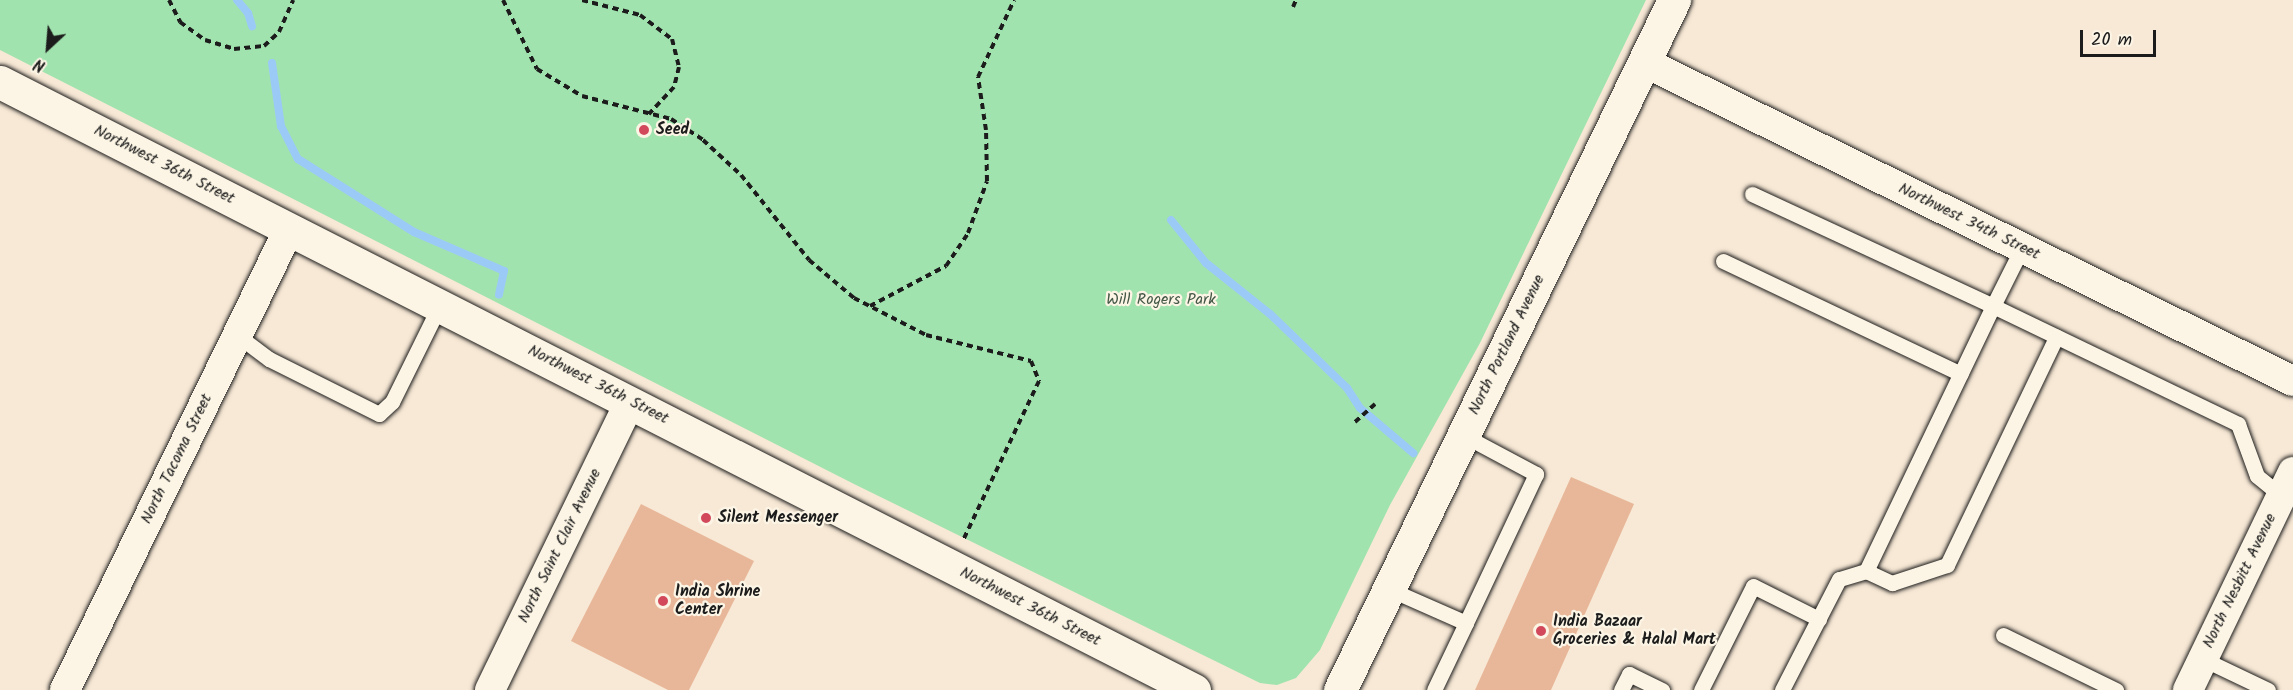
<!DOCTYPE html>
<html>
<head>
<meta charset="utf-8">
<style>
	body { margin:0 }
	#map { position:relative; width:2293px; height:690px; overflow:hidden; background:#f8e9d6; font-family:Kalam,sans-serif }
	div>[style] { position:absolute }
	.green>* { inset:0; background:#a1e3ae }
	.stream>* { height:8px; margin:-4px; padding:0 4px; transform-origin:4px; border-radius:4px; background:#9ccaf7 }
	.building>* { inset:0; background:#e8b799 }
	.path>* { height:4px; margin-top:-2px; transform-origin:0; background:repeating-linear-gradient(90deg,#1c1c1c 0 6px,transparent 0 10.5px) }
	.roads { filter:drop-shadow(0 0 2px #1c1c1c) drop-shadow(0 0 2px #1c1c1c) }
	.service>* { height:15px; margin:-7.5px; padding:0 7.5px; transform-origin:7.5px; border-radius:7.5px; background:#fcf5e5 }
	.minor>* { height:30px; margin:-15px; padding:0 15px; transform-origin:15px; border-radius:15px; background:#fcf5e5 }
	.secondary>* { height:33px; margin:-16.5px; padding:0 16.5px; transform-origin:16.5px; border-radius:16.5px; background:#fcf5e5 }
	.dots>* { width:16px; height:16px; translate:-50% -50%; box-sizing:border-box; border:3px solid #fcf5e5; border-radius:50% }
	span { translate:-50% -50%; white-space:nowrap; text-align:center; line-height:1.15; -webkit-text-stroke:4.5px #fcf5e5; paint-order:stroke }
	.poi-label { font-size:16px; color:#1c1c1c; font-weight:700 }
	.left { translate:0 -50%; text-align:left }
	.street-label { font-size:16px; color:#1c1c1c }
	.park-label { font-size:16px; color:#445848 }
	.north { position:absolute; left:18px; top:18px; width:60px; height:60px; -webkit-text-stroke:4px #fcf5e5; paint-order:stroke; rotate:206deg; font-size:16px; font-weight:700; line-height:24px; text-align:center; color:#1c1c1c }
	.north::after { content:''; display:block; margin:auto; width:21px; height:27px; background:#1c1c1c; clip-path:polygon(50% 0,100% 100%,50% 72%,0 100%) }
	.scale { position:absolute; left:2080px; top:30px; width:76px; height:27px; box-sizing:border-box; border:3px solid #1c1c1c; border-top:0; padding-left:8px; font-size:18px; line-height:21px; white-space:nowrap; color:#1c1c1c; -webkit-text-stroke:4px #fcf5e5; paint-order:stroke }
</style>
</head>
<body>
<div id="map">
	<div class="green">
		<div style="clip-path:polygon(0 0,1646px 0,1480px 343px,1390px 505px,1320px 650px,1296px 678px,1277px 685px,1260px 683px,854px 484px,0 50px)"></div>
	</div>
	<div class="stream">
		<div style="left:237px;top:0;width:17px;rotate:50deg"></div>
		<div style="left:248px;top:13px;width:14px;rotate:73deg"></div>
		<div style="left:272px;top:63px;width:64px;rotate:81.9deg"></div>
		<div style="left:281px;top:126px;width:37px;rotate:63deg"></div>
		<div style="left:298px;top:159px;width:137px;rotate:32.2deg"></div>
		<div style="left:414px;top:232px;width:98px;rotate:23.4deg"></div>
		<div style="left:504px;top:271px;width:24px;rotate:102deg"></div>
		<div style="left:1171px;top:220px;width:55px;rotate:50.9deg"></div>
		<div style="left:1206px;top:263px;width:82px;rotate:38.6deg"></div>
		<div style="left:1270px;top:314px;width:107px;rotate:43.9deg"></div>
		<div style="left:1347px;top:388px;width:24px;rotate:57deg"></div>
		<div style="left:1360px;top:408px;width:70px;rotate:40.3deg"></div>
	</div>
	<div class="building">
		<div style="clip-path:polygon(1571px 477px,1634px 504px,1551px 690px,1475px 690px)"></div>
		<div style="clip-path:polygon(641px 504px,754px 561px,689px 690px,668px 690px,571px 641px)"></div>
	</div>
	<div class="path">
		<div style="left:169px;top:0;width:25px;rotate:63deg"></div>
		<div style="left:180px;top:22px;width:31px;rotate:36deg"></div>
		<div style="left:205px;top:40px;width:30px;rotate:17deg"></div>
		<div style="left:234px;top:49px;width:30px;rotate:-6deg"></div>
		<div style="left:264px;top:46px;width:21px;rotate:-43deg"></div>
		<div style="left:279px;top:32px;width:35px;rotate:-66deg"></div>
		<div style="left:503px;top:0;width:77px;rotate:63.8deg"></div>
		<div style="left:537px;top:69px;width:52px;rotate:31deg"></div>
		<div style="left:582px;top:96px;width:92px;rotate:14.5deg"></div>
		<div style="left:671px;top:119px;width:38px;rotate:33deg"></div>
		<div style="left:703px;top:140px;width:52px;rotate:42.6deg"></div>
		<div style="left:741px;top:175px;width:109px;rotate:51.3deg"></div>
		<div style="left:809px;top:260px;width:59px;rotate:40.2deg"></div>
		<div style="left:854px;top:298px;width:81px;rotate:27.2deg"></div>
		<div style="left:926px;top:335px;width:108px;rotate:13.9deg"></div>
		<div style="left:1031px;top:361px;width:22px;rotate:68deg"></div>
		<div style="left:1039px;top:381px;width:176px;rotate:115.5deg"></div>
		<div style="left:582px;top:0;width:60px;rotate:14.5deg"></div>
		<div style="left:640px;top:15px;width:40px;rotate:37deg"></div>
		<div style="left:672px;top:39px;width:29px;rotate:76deg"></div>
		<div style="left:679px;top:67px;width:21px;rotate:104deg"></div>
		<div style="left:674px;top:87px;width:37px;rotate:133deg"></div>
		<div style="left:1293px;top:7px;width:8px;rotate:-67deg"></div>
		<div style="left:870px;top:306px;width:86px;rotate:-27.8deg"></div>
		<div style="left:946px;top:266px;width:40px;rotate:-56deg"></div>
		<div style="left:968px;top:233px;width:55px;rotate:-69.9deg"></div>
		<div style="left:987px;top:181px;width:51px;rotate:-91.1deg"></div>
		<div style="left:986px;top:130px;width:54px;rotate:-98.6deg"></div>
		<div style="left:978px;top:77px;width:85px;rotate:-64.9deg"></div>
		<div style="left:1355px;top:422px;width:27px;rotate:-42deg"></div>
	</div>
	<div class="roads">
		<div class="service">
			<div style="left:1752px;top:194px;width:266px;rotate:24.9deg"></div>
			<div style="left:1993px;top:306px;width:294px;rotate:115.6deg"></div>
			<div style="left:1866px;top:571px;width:28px;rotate:163deg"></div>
			<div style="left:1839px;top:579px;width:125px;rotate:117.2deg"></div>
			<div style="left:2022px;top:248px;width:65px;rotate:116.6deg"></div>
			<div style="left:1993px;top:306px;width:272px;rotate:25.7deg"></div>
			<div style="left:2238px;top:424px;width:55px;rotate:69.9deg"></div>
			<div style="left:2257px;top:476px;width:32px;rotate:39deg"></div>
			<div style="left:1723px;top:261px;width:263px;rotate:25.4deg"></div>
			<div style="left:237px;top:335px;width:40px;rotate:37deg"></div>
			<div style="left:269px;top:359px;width:123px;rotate:26.6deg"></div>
			<div style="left:379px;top:414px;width:18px;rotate:-43deg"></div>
			<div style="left:392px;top:402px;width:108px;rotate:-63.7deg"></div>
			<div style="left:1463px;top:435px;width:83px;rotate:28.1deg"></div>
			<div style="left:1536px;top:474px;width:165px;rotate:115.2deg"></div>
			<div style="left:1866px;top:571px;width:29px;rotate:25deg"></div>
			<div style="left:1892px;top:583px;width:58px;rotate:-18.1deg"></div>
			<div style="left:1947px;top:565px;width:253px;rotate:-64.4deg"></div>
			<div style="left:1389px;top:589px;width:84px;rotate:23.8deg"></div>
			<div style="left:1466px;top:623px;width:74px;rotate:115.5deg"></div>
			<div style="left:2003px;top:635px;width:126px;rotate:26deg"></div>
			<div style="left:2203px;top:659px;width:72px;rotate:25.5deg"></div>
			<div style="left:1621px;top:690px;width:18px;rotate:-63deg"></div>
			<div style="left:1629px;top:674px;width:37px;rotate:26deg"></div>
			<div style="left:1701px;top:690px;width:116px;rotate:-63.4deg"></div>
			<div style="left:1753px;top:586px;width:74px;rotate:26.6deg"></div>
		</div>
		<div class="minor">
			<div style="left:1644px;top:62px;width:723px;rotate:26.18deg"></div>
			<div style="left:65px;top:690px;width:513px;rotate:-64.08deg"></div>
			<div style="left:490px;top:690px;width:320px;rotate:-64.1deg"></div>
			<div style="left:2188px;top:690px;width:242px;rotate:-64.3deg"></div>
		</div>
		<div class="secondary">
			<div style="left:0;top:82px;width:1340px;rotate:26.99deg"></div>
			<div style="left:1340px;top:690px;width:767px;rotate:-64.17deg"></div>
		</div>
	</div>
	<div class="dots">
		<div style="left:644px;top:130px;background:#d1495b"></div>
		<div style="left:706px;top:518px;background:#d1495b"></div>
		<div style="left:663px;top:601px;background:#d1495b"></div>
		<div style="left:1541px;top:631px;background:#d1495b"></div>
	</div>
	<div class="poi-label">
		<span class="left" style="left:656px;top:130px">Seed</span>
		<span class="left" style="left:718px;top:518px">Silent Messenger</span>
		<span class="left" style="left:675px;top:601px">India Shrine<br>Center</span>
		<span class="left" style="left:1553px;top:631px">India Bazaar<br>Groceries &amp; Halal Mart</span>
	</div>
	<div class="street-label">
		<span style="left:164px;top:165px;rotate:27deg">Northwest 36th Street</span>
		<span style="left:1969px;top:222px;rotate:26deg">Northwest 34th Street</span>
		<span style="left:1507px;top:345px;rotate:-64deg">North Portland Avenue</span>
		<span style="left:598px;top:385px;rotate:27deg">Northwest 36th Street</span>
		<span style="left:177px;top:459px;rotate:-64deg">North Tacoma Street</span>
		<span style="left:560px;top:546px;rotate:-64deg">North Saint Clair Avenue</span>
		<span style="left:2240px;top:581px;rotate:-64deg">North Nesbitt Avenue</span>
		<span style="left:1030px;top:607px;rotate:27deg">Northwest 36th Street</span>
	</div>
	<div class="park-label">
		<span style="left:1161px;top:300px">Will Rogers Park</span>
	</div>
	<div class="north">N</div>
	<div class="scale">20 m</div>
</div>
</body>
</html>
